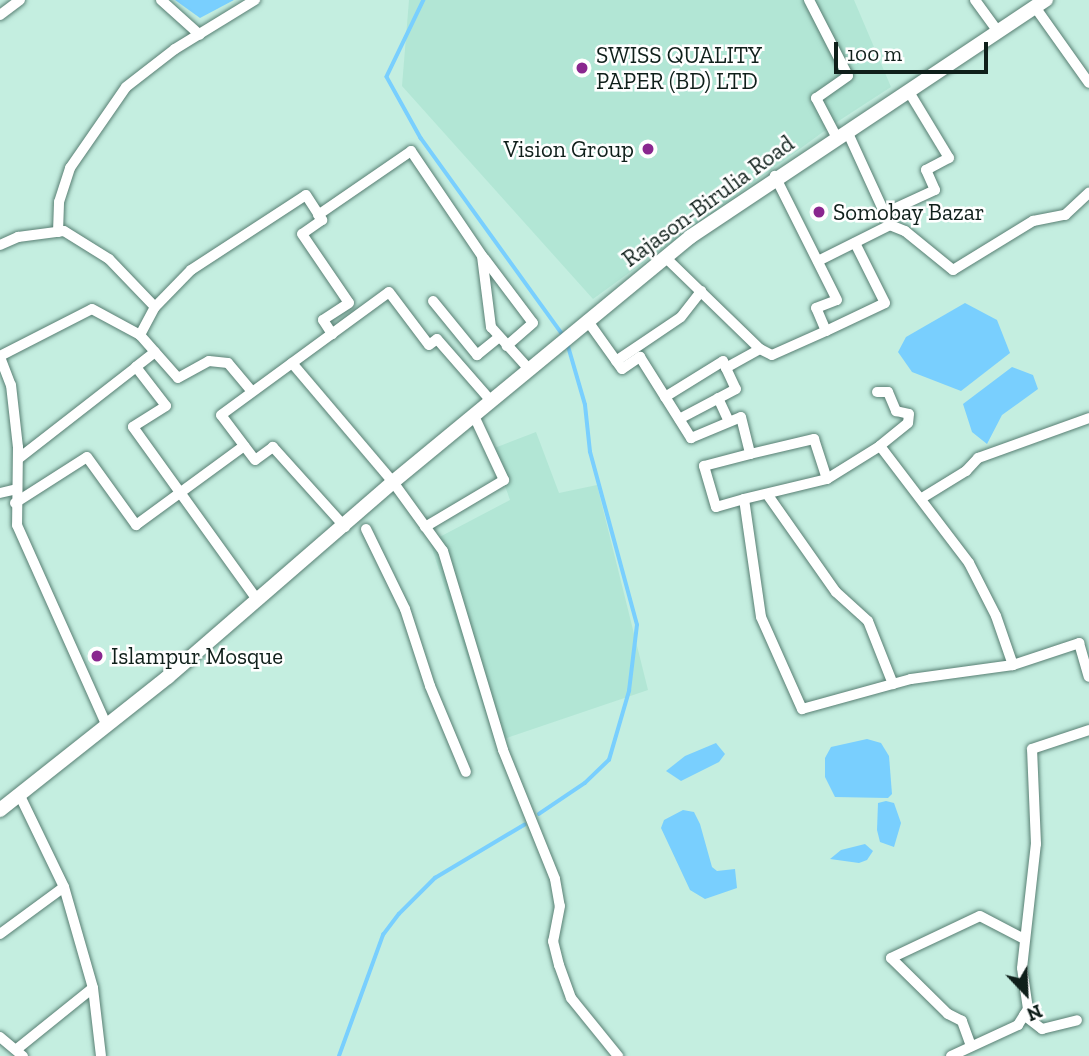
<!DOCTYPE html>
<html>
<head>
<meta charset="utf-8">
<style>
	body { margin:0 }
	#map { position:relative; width:1089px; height:1056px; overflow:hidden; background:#c4eee0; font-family:"Zilla Slab",serif }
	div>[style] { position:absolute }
	.built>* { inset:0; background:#b2e6d5 }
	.water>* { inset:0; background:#79cffe }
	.stream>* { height:3.5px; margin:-1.75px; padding:0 1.75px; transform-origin:1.75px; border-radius:1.75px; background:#79cffe }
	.roads { filter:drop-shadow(0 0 2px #587f73) drop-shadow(0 0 2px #587f73) }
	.street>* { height:10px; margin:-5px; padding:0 5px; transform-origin:5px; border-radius:5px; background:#fff }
	.secondary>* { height:14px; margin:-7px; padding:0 7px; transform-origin:7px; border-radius:7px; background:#fff }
	.dots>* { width:19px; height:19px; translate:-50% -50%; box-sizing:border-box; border:4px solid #fff; border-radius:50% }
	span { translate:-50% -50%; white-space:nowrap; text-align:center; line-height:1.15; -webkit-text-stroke:5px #fff; paint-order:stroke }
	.poi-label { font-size:23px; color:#0f1f1a }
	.left { translate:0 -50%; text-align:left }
	.right { translate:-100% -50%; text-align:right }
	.street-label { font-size:23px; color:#0f1f1a }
	.north { position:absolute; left:991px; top:958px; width:70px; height:70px; -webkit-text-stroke:5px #fff; paint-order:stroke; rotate:157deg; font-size:19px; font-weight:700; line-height:28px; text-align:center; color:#0f1f1a }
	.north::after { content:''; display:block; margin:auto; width:24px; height:32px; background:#0f1f1a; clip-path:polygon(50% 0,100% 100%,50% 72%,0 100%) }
	.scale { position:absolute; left:834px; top:42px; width:154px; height:32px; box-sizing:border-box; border:4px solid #0f1f1a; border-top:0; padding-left:9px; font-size:21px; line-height:24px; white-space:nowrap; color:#0f1f1a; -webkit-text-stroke:5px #fff; paint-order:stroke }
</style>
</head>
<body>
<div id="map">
	<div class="built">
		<div style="clip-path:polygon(409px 0,854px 0,891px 87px,834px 124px,593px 299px,402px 86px)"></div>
		<div style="clip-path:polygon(536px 432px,559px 493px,597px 485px,648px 690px,495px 742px,430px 542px,510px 500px,492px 449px)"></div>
	</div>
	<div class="water">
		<div style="clip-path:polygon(175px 0,234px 0,200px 18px)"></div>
		<div style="clip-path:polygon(965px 303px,997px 320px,1010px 353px,961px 391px,912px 372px,898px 352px,906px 337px)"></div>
		<div style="clip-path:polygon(1012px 367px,1033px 375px,1038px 389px,1002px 415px,987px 444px,972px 432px,963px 404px)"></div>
		<div style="clip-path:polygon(867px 739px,881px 743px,889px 756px,892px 794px,888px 798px,835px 797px,825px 777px,825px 758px,831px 747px)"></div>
		<div style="clip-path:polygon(716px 743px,725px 754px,719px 762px,681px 781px,666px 771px,685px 756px)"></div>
		<div style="clip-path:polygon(886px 801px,894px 803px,901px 823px,894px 847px,880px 842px,877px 830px,878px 803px)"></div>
		<div style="clip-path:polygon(683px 810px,694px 812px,700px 824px,712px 867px,717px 871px,735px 869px,737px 888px,705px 899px,690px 890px,661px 828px,664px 820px)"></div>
		<div style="clip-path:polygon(865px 844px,873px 851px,867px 860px,859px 863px,830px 859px,841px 850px)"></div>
	</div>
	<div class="stream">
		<div style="left:424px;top:0;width:85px;rotate:115.7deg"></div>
		<div style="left:387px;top:77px;width:70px;rotate:60.9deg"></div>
		<div style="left:421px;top:138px;width:244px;rotate:54.2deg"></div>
		<div style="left:539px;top:814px;width:55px;rotate:-34deg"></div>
		<div style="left:585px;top:783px;width:33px;rotate:-44deg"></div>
		<div style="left:609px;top:760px;width:72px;rotate:-73.8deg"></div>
		<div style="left:629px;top:691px;width:66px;rotate:-83.1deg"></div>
		<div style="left:637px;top:625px;width:179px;rotate:-105.2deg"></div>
		<div style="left:590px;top:452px;width:47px;rotate:-96.1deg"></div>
		<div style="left:585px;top:405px;width:65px;rotate:-106.2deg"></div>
		<div style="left:339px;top:1056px;width:129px;rotate:-70deg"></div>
		<div style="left:383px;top:935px;width:26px;rotate:-53deg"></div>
		<div style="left:399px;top:914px;width:51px;rotate:-45deg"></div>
		<div style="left:435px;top:878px;width:104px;rotate:-30.8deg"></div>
	</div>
	<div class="roads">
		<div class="street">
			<div style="left:161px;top:0;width:52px;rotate:41.9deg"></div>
			<div style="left:809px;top:0;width:85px;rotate:62.8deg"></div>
			<div style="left:848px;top:76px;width:39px;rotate:145deg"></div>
			<div style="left:816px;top:98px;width:45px;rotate:62.3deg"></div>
			<div style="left:975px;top:0;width:39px;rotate:54deg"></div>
			<div style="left:1035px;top:7px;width:93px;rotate:54.6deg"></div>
			<div style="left:0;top:15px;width:25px;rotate:-37deg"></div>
			<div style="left:847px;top:131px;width:103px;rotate:65.4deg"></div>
			<div style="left:890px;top:225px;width:16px;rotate:22deg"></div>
			<div style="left:905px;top:231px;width:62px;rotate:39.1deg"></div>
			<div style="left:953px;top:270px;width:94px;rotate:-31.5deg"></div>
			<div style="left:1033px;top:221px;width:33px;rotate:-11deg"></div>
			<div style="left:1065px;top:215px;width:33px;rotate:-43deg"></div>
			<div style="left:885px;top:213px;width:55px;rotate:-24.7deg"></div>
			<div style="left:935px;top:190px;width:22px;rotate:-114deg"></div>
			<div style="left:926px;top:170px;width:26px;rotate:-28deg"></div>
			<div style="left:949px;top:158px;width:77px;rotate:-121.2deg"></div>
			<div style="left:318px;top:215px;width:113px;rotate:-34.5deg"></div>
			<div style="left:411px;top:151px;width:127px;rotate:55.9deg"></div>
			<div style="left:482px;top:256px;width:72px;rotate:82.8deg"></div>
			<div style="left:491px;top:327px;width:57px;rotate:47.9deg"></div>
			<div style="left:58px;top:232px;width:30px;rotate:-88deg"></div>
			<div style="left:59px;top:202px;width:36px;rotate:-72deg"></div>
			<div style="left:70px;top:168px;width:98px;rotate:-55.3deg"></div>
			<div style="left:126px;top:87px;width:62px;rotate:-37.8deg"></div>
			<div style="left:175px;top:49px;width:94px;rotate:-31.5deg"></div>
			<div style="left:0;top:245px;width:20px;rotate:-24deg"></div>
			<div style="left:18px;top:237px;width:46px;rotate:-7.4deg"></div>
			<div style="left:64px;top:231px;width:53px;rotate:31.9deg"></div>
			<div style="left:109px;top:259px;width:66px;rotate:46.2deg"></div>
			<div style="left:665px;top:257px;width:132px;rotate:44.1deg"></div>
			<div style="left:760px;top:349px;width:39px;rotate:151deg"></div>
			<div style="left:726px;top:368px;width:23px;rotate:65deg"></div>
			<div style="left:736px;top:389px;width:64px;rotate:152.2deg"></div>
			<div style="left:484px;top:258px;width:81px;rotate:53deg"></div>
			<div style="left:533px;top:323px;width:35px;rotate:139deg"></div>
			<div style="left:818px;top:261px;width:80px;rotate:-26.6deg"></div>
			<div style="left:433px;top:301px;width:70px;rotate:50.8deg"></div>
			<div style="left:477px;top:355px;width:28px;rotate:-39deg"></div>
			<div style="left:587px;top:320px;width:60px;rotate:54.5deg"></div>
			<div style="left:622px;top:369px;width:22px;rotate:-34deg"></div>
			<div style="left:640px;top:357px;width:96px;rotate:57.8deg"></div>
			<div style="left:691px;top:438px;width:54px;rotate:-22.8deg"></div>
			<div style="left:741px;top:417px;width:38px;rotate:76deg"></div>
			<div style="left:750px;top:454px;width:66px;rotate:-13.2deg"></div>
			<div style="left:814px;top:439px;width:42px;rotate:72deg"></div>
			<div style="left:826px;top:331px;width:65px;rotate:-25.4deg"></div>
			<div style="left:885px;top:303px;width:67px;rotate:-116.6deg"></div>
			<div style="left:140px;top:335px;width:32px;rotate:-62deg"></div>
			<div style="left:155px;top:307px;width:52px;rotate:-45.8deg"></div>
			<div style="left:191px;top:270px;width:137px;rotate:-33.1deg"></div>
			<div style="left:306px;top:195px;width:30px;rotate:57deg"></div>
			<div style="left:322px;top:220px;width:24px;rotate:145deg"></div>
			<div style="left:302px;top:234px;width:83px;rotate:55.7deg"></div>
			<div style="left:349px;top:303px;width:31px;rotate:147deg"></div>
			<div style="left:323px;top:320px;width:17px;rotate:57deg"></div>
			<div style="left:760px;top:349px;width:13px;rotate:27deg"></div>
			<div style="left:772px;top:355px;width:59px;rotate:-24deg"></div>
			<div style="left:826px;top:331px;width:25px;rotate:-113deg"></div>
			<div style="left:816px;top:308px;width:22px;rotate:-21deg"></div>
			<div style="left:837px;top:300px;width:139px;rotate:-116.6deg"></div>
			<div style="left:155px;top:352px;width:24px;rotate:142deg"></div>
			<div style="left:136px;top:367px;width:49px;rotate:52.4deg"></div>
			<div style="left:166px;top:406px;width:39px;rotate:148deg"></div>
			<div style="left:133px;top:427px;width:214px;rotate:54.3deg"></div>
			<div style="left:0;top:356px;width:103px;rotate:-27.1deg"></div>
			<div style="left:92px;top:309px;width:55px;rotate:28.4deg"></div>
			<div style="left:140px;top:335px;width:57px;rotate:48.5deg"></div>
			<div style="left:178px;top:378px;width:35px;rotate:-29deg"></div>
			<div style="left:209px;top:361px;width:19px;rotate:6deg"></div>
			<div style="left:228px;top:363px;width:35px;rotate:50deg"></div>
			<div style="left:0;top:357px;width:30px;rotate:69deg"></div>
			<div style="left:11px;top:385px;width:62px;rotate:83.6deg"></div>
			<div style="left:18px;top:447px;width:78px;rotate:90.7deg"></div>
			<div style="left:17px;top:525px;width:220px;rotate:65.9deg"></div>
			<div style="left:616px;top:361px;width:78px;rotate:-34.1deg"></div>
			<div style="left:681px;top:317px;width:33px;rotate:-52deg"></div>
			<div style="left:292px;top:363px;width:156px;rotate:49.7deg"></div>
			<div style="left:393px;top:482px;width:85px;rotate:54.1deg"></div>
			<div style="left:443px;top:551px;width:208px;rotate:73.2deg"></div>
			<div style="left:503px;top:750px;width:139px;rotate:68deg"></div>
			<div style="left:555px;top:879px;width:27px;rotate:80deg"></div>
			<div style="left:560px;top:906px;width:36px;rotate:101deg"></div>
			<div style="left:553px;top:941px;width:25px;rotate:76deg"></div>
			<div style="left:559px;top:965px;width:35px;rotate:70deg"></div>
			<div style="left:571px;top:998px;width:75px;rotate:51deg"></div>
			<div style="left:877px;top:392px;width:11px"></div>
			<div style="left:888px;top:392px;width:21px;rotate:67deg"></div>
			<div style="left:896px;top:411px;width:13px;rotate:13deg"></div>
			<div style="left:909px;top:414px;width:9px;rotate:96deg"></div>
			<div style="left:908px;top:423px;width:36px;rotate:141deg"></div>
			<div style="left:880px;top:446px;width:147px;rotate:52.7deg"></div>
			<div style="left:969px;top:563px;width:59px;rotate:63deg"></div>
			<div style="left:996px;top:616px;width:52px;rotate:70.9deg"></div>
			<div style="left:665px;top:397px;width:68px;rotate:-31.8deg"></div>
			<div style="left:723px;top:361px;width:8px;rotate:67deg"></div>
			<div style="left:718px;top:398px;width:26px;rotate:65deg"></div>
			<div style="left:880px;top:446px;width:62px;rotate:148.1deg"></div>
			<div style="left:827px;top:479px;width:85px;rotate:166.5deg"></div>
			<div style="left:744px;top:499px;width:119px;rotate:81.8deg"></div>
			<div style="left:761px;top:617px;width:101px;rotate:66deg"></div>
			<div style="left:802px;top:709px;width:113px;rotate:-15.4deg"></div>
			<div style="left:911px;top:679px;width:103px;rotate:-7.8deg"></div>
			<div style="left:1013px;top:665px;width:70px;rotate:-18.4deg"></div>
			<div style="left:1079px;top:643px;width:35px;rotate:74deg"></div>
			<div style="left:18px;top:459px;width:150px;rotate:-37.9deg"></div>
			<div style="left:0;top:493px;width:17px;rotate:-13deg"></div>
			<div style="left:767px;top:494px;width:120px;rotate:54.9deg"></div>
			<div style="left:836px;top:592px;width:43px;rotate:42.2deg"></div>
			<div style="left:868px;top:621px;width:68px;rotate:68.4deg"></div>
			<div style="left:922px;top:498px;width:52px;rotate:-31.5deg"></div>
			<div style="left:966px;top:471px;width:18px;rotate:-47deg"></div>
			<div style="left:978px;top:458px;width:118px;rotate:-19.8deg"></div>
			<div style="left:744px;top:499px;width:29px;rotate:164deg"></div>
			<div style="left:716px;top:507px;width:43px;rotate:-106.3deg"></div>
			<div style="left:704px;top:466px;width:48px;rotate:-14.6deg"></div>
			<div style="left:15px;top:503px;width:85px;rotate:-32.6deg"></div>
			<div style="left:87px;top:457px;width:84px;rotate:54.2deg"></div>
			<div style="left:136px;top:525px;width:134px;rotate:-36.2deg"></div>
			<div style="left:345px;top:527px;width:108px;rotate:-132deg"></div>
			<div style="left:273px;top:447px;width:22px;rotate:144deg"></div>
			<div style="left:255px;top:460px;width:56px;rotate:-127.1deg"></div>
			<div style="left:221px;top:415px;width:208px;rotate:-36.2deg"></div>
			<div style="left:389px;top:292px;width:66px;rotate:53deg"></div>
			<div style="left:429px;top:345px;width:10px;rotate:-37deg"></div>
			<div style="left:437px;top:339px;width:82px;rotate:48.9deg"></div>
			<div style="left:425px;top:527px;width:92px;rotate:-30.7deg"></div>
			<div style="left:504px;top:480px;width:71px;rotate:-115.1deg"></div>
			<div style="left:366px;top:529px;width:89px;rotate:64deg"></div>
			<div style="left:405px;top:609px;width:81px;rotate:72deg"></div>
			<div style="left:430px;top:686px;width:93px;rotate:67.3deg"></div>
			<div style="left:0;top:934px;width:79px;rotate:-36.3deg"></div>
			<div style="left:64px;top:887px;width:103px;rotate:-115.8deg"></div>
			<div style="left:93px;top:988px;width:68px;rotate:83.3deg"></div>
			<div style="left:1024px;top:1015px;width:23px;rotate:38deg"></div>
			<div style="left:1042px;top:1029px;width:36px;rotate:-14deg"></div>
			<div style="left:0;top:1037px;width:30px;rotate:40deg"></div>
			<div style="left:971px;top:1046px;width:27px;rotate:-110deg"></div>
			<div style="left:962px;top:1021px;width:16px;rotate:-153deg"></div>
			<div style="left:948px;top:1014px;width:80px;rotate:-135.5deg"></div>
			<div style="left:891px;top:958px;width:98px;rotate:-25.3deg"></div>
			<div style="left:980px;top:916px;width:50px;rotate:27.6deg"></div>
			<div style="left:17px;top:1049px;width:97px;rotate:-38.8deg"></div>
			<div style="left:93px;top:988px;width:105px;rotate:-106deg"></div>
			<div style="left:951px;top:1056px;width:74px;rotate:-24.8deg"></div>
			<div style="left:1018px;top:1025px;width:19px;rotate:-58deg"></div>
			<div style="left:1028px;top:1009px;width:41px;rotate:-98.3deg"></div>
			<div style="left:1022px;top:968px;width:125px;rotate:-83.6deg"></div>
			<div style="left:1036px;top:844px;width:95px;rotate:-92.4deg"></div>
			<div style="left:1032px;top:749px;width:60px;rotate:-18.4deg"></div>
		</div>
		<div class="secondary">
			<div style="left:0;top:810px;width:214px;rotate:-38.4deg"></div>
			<div style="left:168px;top:677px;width:298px;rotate:-40.9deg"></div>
			<div style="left:393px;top:482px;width:385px;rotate:-39.5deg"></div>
			<div style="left:690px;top:237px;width:428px;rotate:-33.7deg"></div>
		</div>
	</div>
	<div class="dots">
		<div style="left:582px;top:68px;background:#89278f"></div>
		<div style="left:648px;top:149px;background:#89278f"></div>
		<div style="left:819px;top:212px;background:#89278f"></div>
		<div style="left:97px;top:656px;background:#89278f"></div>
	</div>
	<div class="poi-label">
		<span class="left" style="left:596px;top:68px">SWISS QUALITY<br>PAPER (BD) LTD</span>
		<span class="right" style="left:634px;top:149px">Vision Group</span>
		<span class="left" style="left:833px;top:212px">Somobay Bazar</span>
		<span class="left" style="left:111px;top:656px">Islampur Mosque</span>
	</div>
	<div class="street-label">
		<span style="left:708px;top:201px;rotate:-36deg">Rajason-Birulia Road</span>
	</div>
	<div class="north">N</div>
	<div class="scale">100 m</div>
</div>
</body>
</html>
